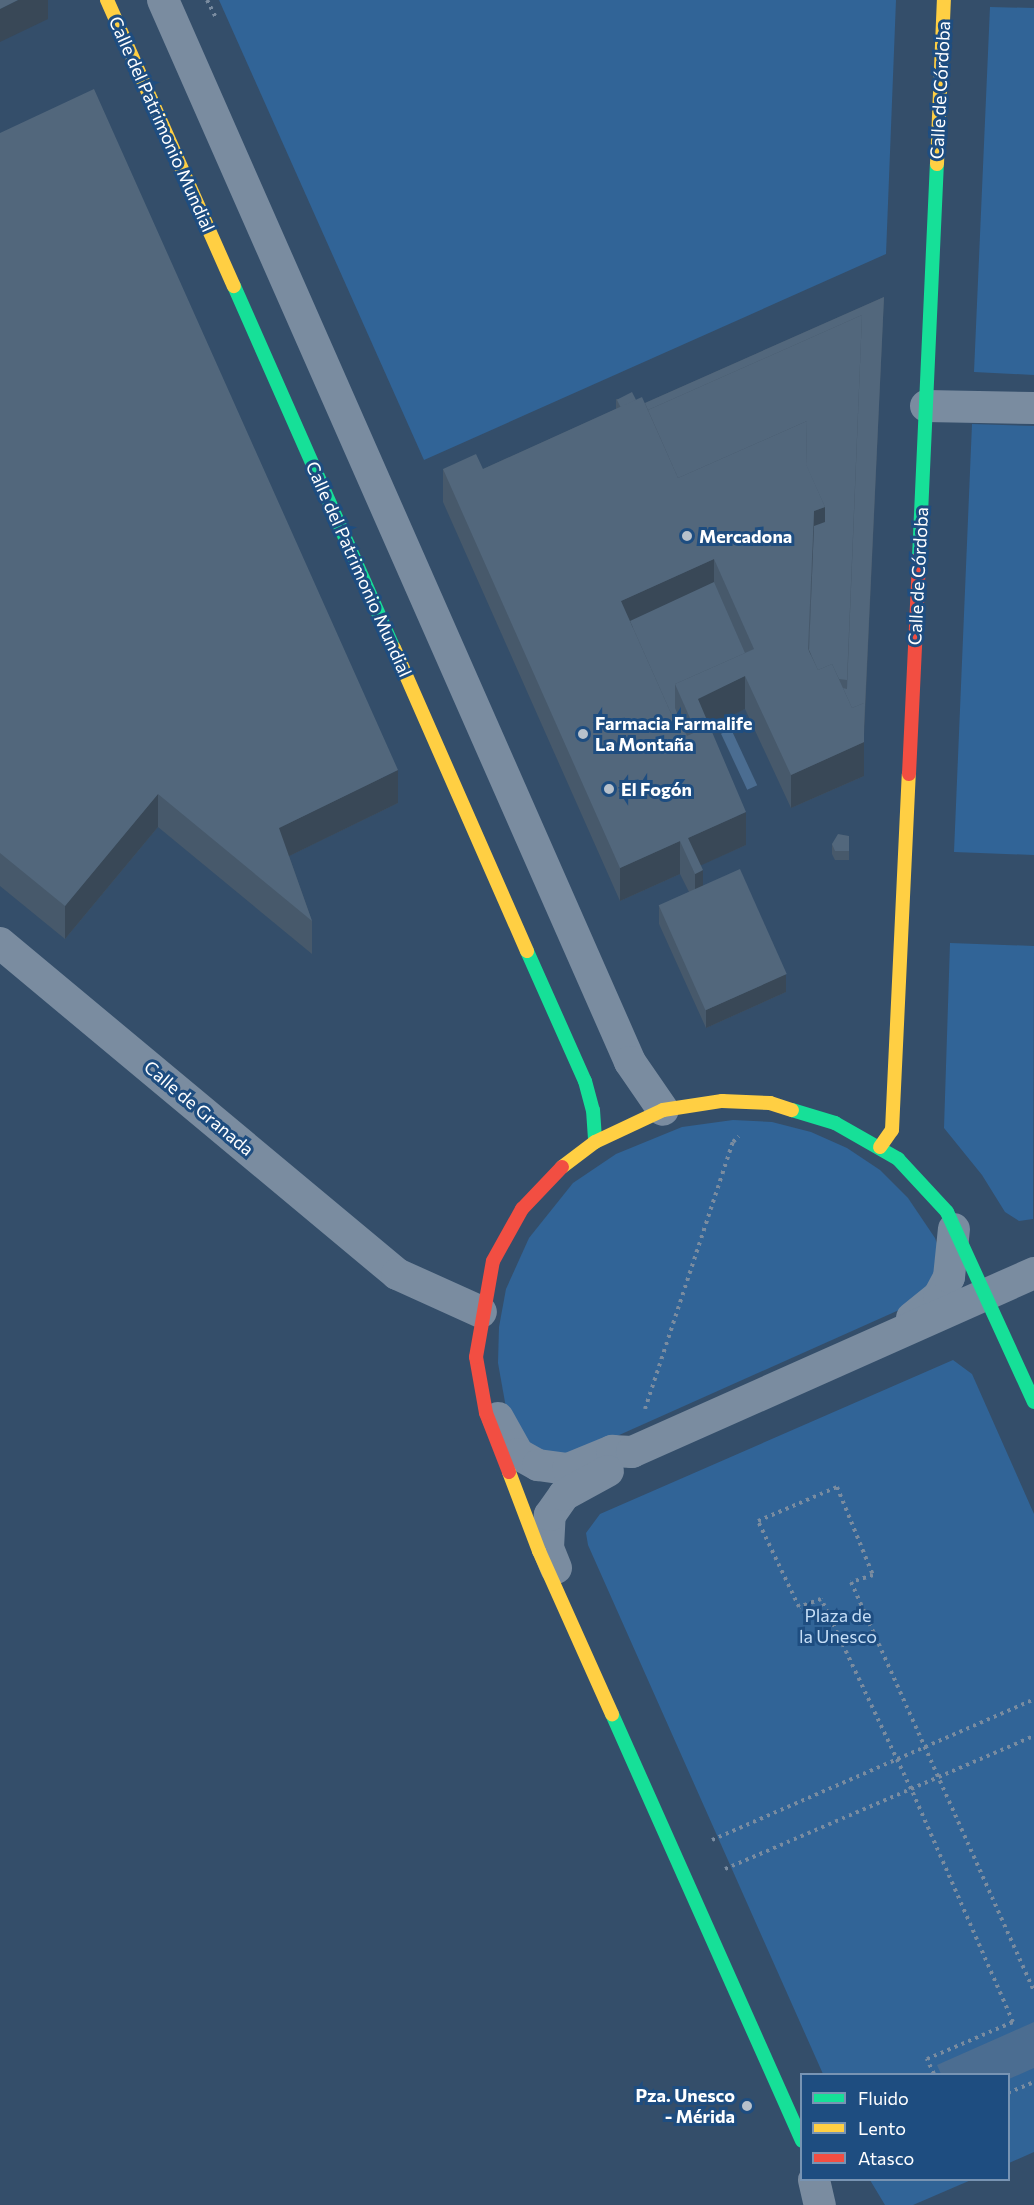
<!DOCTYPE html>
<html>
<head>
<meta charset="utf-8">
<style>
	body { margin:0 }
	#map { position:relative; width:1034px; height:2205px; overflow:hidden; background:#344e6a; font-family:Commissioner,sans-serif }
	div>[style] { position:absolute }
	.green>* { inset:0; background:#316497 }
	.water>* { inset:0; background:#4b6d91; transform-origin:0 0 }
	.path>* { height:4px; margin-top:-2px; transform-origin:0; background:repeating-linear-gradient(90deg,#7a8ca0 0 3px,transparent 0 7.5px) }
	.street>* { height:32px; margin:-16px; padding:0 16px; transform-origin:16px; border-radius:16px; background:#7a8ca0 }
	.fast>* { height:14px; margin:-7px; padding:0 7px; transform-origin:7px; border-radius:7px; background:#16e098 }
	.slow>* { height:14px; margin:-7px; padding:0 7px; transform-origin:7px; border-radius:7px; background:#ffcf43 }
	.jam>* { height:14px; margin:-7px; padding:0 7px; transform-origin:7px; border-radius:7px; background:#f24e42 }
	.wall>* { inset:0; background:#47596b }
	.shaded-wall>* { inset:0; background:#394857 }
	.building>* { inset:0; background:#52677c; transform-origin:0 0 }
	.dots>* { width:16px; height:16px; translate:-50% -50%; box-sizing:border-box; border:3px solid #1e4d80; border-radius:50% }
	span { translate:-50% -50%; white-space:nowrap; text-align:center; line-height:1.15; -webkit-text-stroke:6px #1e4d80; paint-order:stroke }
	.street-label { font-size:18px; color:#fff }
	.poi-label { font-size:18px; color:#fff; font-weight:700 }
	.left { translate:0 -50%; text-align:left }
	.right { translate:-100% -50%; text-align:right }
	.park-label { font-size:18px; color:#c6def6 }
	.legend { position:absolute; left:800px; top:2073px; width:210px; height:108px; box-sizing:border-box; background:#1e4d80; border:2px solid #7894b3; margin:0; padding:8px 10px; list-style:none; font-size:18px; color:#fff }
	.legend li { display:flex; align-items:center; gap:12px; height:30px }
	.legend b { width:30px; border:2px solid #7894b3 }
</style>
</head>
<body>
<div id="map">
	<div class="green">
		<div style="clip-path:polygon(219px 0,896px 0,886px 254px,424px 460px)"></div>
		<div style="clip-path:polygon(990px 7px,1034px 8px,1034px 375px,974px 372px)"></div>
		<div style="clip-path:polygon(972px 424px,1034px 426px,1034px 855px,954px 852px)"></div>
		<div style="clip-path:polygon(950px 943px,1034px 946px,1033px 1219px,1019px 1221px,1005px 1212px,982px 1175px,944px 1128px)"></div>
		<div style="clip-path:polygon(733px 1120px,772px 1122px,811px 1132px,847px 1148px,880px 1170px,908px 1198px,935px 1238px,938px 1246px,934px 1281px,908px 1306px,579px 1453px,537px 1453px,508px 1419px,498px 1363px,499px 1327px,506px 1289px,529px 1238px,573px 1183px,616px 1154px,682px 1127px)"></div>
		<div style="clip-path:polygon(953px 1360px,972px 1374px,1034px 1514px,1034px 2152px,1009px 2163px,1008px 2074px,823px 2074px,588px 1545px,586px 1533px,600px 1514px)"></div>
		<div style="clip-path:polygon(870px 2180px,971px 2180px,913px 2205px,885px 2205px)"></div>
	</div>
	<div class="water">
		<div style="left:731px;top:729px;width:62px;height:11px;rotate:65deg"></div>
		<div style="clip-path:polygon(1034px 2022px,1034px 2068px,1009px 2079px,1008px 2074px,941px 2074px,937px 2065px)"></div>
	</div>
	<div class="path">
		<div style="left:207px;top:0;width:18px;rotate:63deg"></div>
		<div style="left:645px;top:1409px;width:281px;rotate:-71.8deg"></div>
		<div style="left:733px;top:1142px;width:8px;rotate:-45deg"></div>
		<div style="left:712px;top:1840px;width:352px;rotate:-23.6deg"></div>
		<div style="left:725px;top:1869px;width:336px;rotate:-23.3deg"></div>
		<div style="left:934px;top:2074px;width:17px;rotate:-115deg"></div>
		<div style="left:927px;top:2059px;width:94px;rotate:-23.3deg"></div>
		<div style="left:1013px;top:2022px;width:254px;rotate:-113.6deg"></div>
		<div style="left:911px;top:1789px;width:210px;rotate:-115.3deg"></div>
		<div style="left:821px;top:1599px;width:23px;rotate:160deg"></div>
		<div style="left:799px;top:1607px;width:95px;rotate:-115.5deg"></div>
		<div style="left:758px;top:1521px;width:86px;rotate:-23.3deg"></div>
		<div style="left:837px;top:1487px;width:95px;rotate:67.8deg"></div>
		<div style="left:873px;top:1575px;width:23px;rotate:162deg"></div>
		<div style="left:851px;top:1582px;width:448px;rotate:65.9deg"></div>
		<div style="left:1008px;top:2093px;width:28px;rotate:-23deg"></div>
	</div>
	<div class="street">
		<div style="left:163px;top:0;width:1160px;rotate:66.26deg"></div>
		<div style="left:630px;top:1062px;width:58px;rotate:55.5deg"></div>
		<div style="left:926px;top:406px;width:108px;rotate:1.1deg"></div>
		<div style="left:0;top:943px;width:517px;rotate:39.82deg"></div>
		<div style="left:397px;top:1274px;width:92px;rotate:24.3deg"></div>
		<div style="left:912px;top:1318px;width:35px;rotate:-39deg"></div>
		<div style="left:939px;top:1296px;width:21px;rotate:-62deg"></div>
		<div style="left:949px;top:1277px;width:48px;rotate:-84.1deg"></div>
		<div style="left:498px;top:1418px;width:41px;rotate:60.9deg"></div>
		<div style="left:518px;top:1454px;width:23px;rotate:29deg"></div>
		<div style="left:538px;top:1465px;width:30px;rotate:8deg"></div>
		<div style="left:568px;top:1469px;width:48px;rotate:-22.2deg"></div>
		<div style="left:612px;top:1451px;width:20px;rotate:3deg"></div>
		<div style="left:632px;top:1452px;width:440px;rotate:-24deg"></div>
		<div style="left:556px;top:1568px;width:22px;rotate:-112deg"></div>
		<div style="left:548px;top:1548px;width:33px;rotate:-87deg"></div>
		<div style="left:550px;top:1515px;width:24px;rotate:-55deg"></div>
		<div style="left:564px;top:1495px;width:50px;rotate:-28.6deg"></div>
		<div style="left:814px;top:2180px;width:26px;rotate:77deg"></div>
	</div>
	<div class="fast">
		<div style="left:234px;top:286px;width:396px;rotate:66.2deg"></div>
		<div style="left:919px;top:558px;width:394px;rotate:-87.4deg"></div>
		<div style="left:527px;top:951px;width:142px;rotate:66deg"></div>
		<div style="left:585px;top:1081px;width:30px;rotate:75deg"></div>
		<div style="left:593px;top:1110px;width:32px;rotate:86deg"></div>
		<div style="left:792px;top:1110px;width:45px;rotate:16.8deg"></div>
		<div style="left:835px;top:1123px;width:73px;rotate:29.7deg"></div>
		<div style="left:898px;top:1159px;width:72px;rotate:47.2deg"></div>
		<div style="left:947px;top:1212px;width:209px;rotate:65.4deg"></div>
		<div style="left:612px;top:1714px;width:467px;rotate:66deg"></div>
	</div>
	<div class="slow">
		<div style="left:107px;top:0;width:313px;rotate:66.1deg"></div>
		<div style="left:937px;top:164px;width:164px;rotate:-87.6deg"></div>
		<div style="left:394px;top:648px;width:331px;rotate:66.3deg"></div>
		<div style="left:880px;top:1147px;width:21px;rotate:-55deg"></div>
		<div style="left:892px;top:1130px;width:356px;rotate:-87.3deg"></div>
		<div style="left:562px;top:1167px;width:41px;rotate:-37.1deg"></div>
		<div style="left:595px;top:1142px;width:75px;rotate:-25.2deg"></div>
		<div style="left:663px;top:1110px;width:60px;rotate:-8.7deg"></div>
		<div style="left:722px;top:1101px;width:48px;rotate:2.4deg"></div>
		<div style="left:770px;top:1103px;width:23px;rotate:18deg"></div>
		<div style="left:509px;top:1472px;width:85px;rotate:69.2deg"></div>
		<div style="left:539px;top:1551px;width:179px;rotate:65.9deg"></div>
	</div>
	<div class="jam">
		<div style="left:909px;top:774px;width:216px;rotate:-87.3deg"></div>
		<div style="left:509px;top:1472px;width:63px;rotate:-111.3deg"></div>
		<div style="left:486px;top:1413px;width:57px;rotate:-100.1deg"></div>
		<div style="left:476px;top:1357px;width:97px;rotate:-80deg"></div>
		<div style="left:493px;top:1261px;width:60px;rotate:-60.9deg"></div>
		<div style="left:522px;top:1209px;width:58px;rotate:-46.4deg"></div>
	</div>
	<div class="wall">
		<div style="clip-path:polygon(0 133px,398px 803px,289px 856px,312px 921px,312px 954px,158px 827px,65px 939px,0 886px)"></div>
		<div style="clip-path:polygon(884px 297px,864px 736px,864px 776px,791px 808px,745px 709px,709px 726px,746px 845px,701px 865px,703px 886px,786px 992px,706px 1028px,659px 924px,659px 906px,689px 892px,680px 874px,620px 901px,443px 502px,443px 469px,483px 469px,616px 409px,616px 399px,636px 400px,645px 403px)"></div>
		<div style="clip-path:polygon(849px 836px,849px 860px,835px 860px,832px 854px,832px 844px)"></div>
	</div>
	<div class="shaded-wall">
		<div style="clip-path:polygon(18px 0,48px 0,48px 19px,0 42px,0 9px)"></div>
		<div style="clip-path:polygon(825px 507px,825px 540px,809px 666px,814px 511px)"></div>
		<div style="clip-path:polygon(714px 559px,714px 592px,624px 632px,621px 601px)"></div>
		<div style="clip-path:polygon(745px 676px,745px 709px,698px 732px,684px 704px)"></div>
		<div style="clip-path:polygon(864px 742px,864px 776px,791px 808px,791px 775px)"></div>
		<div style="clip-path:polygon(398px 770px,398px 803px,279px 861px,279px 828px)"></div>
		<div style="clip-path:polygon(158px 794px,158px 827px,65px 939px,65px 906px)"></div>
		<div style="clip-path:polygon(746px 812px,746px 845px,693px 869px,688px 838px)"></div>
		<div style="clip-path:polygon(680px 841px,680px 874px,620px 901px,620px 868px)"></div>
		<div style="clip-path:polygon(703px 870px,703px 904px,695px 907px,695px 874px)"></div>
		<div style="clip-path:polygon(786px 974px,786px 992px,706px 1028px,706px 1010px)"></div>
	</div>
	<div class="building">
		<div style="clip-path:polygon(0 0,18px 0,0 9px)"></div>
		<div style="clip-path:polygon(94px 89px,398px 770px,279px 828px,312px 921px,158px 794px,65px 906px,0 853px,0 133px)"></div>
		<div style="clip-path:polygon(884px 297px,864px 727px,864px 703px,852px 708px,843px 688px,847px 689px,862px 315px,648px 410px,645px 403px)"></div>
		<div style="clip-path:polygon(862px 315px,847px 680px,839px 679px,832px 664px,818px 670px,809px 650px,814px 526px,825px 522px,825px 507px,806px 465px,807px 421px,678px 478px,648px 410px)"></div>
		<div style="left:632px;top:392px;width:9px;height:17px;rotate:63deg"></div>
		<div style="clip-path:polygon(evenodd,642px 397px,678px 478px,807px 421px,806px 464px,825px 507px,814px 511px,808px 649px,818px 670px,832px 664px,852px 708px,864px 703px,864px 742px,791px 775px,745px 676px,698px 699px,746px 812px,688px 838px,703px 870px,695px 874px,680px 841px,620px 868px,443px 469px,476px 454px,483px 469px,642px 397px,714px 559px,754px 649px,675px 684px,696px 732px,682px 738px,621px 601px,714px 559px)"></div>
		<div style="clip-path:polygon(714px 582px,745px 653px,675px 684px,675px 708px,687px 736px,682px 738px,630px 621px)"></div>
		<div style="clip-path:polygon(838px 834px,849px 836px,849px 851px,835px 851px,832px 844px)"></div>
		<div style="left:740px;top:869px;width:115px;height:89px;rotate:66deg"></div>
	</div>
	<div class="dots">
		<div style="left:687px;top:536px;background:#b8c1cb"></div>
		<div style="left:583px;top:734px;background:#b8c1cb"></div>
		<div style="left:609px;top:789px;background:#b8c1cb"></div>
		<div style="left:747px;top:2106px;background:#b8c1cb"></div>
	</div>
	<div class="street-label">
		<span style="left:940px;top:90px;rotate:-87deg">Calle de Córdoba</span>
		<span style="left:162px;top:124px;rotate:66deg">Calle del Patrimonio Mundial</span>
		<span style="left:359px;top:569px;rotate:66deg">Calle del Patrimonio Mundial</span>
		<span style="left:918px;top:576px;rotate:-87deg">Calle de Córdoba</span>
		<span style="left:199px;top:1108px;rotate:40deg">Calle de Granada</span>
	</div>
	<div class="poi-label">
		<span class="left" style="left:699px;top:536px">Mercadona</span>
		<span class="left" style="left:595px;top:734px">Farmacia Farmalife<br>La Montaña</span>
		<span class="left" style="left:621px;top:789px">El Fogón</span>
		<span class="right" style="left:735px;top:2106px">Pza. Unesco<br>- Mérida</span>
	</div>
	<div class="park-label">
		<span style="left:838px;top:1626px">Plaza de<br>la Unesco</span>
	</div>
	<ul class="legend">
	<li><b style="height:8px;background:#16e098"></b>Fluido</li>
	<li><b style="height:8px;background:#ffcf43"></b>Lento</li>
	<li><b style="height:8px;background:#f24e42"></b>Atasco</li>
	</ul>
</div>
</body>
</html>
